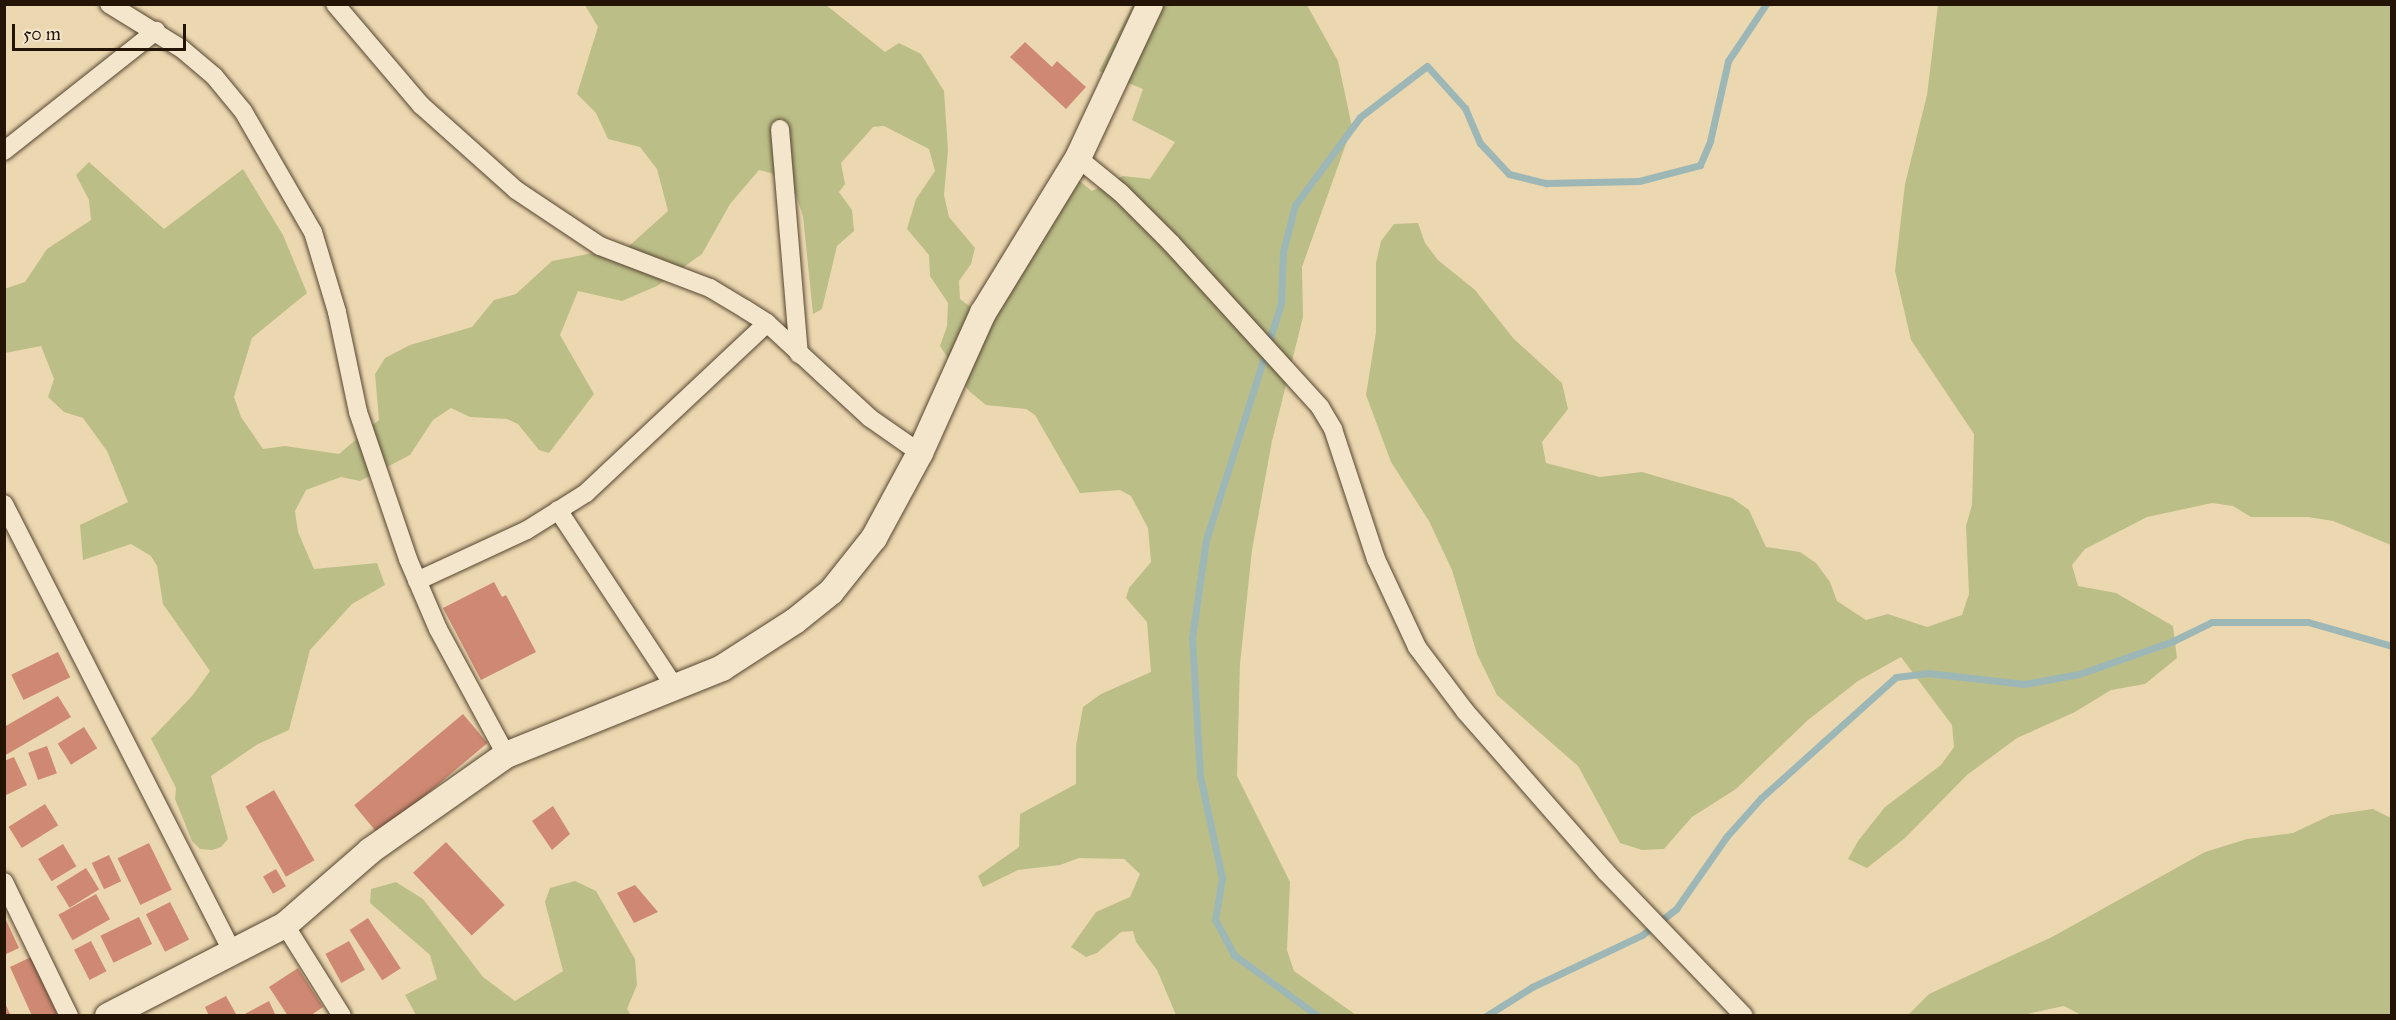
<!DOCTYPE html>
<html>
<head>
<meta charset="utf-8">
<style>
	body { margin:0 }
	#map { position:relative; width:2396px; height:1020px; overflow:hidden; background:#ecd8b0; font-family:"IM FELL Great Primer",serif }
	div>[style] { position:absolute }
	.green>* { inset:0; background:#bcbe88 }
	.stream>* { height:7px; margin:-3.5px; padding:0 3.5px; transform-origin:3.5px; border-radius:3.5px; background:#9db7b6 }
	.building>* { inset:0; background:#cf8972; transform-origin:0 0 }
	.roads { filter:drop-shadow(0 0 2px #564530) drop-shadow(0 0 2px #564530) }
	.minor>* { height:18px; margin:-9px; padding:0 9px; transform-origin:9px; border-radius:9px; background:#f3e6cc }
	.secondary>* { height:26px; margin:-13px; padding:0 13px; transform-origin:13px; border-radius:13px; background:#f3e6cc }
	span { translate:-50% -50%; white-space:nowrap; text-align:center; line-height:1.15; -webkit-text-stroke:5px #f3e6cc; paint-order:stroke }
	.frame { position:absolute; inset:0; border:6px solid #241406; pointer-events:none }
	.scale { position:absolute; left:12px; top:24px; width:174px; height:27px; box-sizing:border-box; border:3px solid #241406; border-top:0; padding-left:8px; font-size:18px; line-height:21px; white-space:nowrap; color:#241406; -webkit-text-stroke:4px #f3e6cc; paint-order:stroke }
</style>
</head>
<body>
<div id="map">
	<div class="green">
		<div style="clip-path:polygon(585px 5px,826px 5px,885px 52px,899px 43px,921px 54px,944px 91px,948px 150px,944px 195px,949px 217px,975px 248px,971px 264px,959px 281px,960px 299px,973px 309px,1061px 166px,1092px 191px,1123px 176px,1150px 179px,1175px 142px,1132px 120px,1143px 89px,1099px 71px,1133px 5px,1307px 5px,1338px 61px,1352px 127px,1302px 267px,1303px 317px,1272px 441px,1252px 550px,1240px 664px,1237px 776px,1290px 882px,1287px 950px,1294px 971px,1356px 1015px,1176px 1015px,1157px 970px,1136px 942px,1133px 931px,1121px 932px,1097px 953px,1086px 957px,1071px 947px,1096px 912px,1130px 897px,1140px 874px,1124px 859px,1079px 858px,1060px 865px,1018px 870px,983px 887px,978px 876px,1019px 847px,1020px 814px,1076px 784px,1076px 746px,1083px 707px,1101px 694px,1151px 672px,1147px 622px,1126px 598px,1129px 588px,1151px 562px,1148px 528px,1131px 496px,1120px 490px,1080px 493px,1035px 415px,1026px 409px,986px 405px,969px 391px,940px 346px,947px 326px,948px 303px,930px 276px,929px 255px,907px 229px,916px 199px,935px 171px,929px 149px,884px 126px,873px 127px,841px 163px,845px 184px,839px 192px,852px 210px,854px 231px,837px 246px,822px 309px,813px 314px,803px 216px,796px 195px,771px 173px,759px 170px,730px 204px,702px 254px,657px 286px,622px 301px,578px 291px,560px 335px,594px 394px,549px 453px,539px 450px,518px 424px,507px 419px,470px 417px,451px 408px,433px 420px,410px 455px,360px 481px,341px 477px,306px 490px,295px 511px,298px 532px,314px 569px,377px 563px,385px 585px,352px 604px,310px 650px,289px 730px,258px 744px,211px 776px,228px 839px,221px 847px,212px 850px,200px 849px,192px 841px,175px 799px,176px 788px,151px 739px,192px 696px,210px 671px,163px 604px,157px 566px,151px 556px,131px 544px,83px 560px,80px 525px,128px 502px,107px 451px,83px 418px,64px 412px,48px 397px,54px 379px,41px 346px,5px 353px,4px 289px,25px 282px,47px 249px,91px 220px,89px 200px,76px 175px,89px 162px,164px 229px,243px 169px,283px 235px,307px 293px,252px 338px,234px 397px,241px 417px,263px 449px,285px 446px,339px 454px,379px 420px,375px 374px,385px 358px,410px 345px,472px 327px,494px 300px,516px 294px,552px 261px,629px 246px,668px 211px,657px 169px,640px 147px,608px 139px,596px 113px,577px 94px,598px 27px)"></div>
		<div style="clip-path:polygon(1938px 5px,2391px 5px,2391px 545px,2333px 521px,2308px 517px,2251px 517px,2233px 506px,2212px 503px,2147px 517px,2085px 549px,2072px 565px,2078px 586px,2116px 593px,2173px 626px,2177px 658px,2145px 684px,2111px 690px,2075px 712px,2017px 738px,1967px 775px,1905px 838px,1867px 868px,1848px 859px,1858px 841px,1885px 807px,1941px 765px,1954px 747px,1952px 725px,1901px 657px,1858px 681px,1808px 720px,1736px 789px,1692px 817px,1664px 849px,1642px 850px,1620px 843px,1578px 766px,1497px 695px,1477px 654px,1452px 570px,1429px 521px,1391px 462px,1366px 395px,1376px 332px,1376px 263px,1381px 241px,1394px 224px,1418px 223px,1425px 243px,1438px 260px,1475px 290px,1513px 338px,1562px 383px,1568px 409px,1542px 442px,1546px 463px,1600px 477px,1642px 472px,1732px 498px,1749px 510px,1766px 547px,1800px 552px,1816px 563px,1830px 582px,1837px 601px,1866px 620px,1888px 614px,1927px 627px,1962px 615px,1969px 594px,1966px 526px,1972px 505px,1974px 434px,1911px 340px,1895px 271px,1905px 184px,1927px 95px)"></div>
		<div style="clip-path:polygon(2373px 809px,2391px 818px,2391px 1015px,2083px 1016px,2064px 1006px,2022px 1015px,1908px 1015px,1929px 994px,2052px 937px,2205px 852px,2247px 839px,2293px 833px,2331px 815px)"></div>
		<div style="clip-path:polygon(575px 881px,596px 891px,635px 959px,637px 985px,627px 1009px,631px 1015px,416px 1015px,405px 995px,437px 979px,430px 955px,370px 903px,371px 889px,396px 882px,423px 899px,483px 977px,515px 1001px,563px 971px,545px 902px,550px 888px)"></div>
	</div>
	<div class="stream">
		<div style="left:1318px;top:1016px;width:104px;rotate:-144deg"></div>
		<div style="left:1234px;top:955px;width:40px;rotate:-118deg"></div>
		<div style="left:1215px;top:920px;width:43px;rotate:-80.5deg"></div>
		<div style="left:1222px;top:878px;width:104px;rotate:-102.2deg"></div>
		<div style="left:1200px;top:776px;width:138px;rotate:-93.3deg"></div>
		<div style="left:1192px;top:638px;width:99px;rotate:-81.9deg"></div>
		<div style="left:1206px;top:540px;width:249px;rotate:-72.4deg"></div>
		<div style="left:1281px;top:303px;width:51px;rotate:-87.8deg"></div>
		<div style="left:1283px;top:252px;width:49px;rotate:-75.7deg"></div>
		<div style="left:1295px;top:205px;width:109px;rotate:-53.5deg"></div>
		<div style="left:1360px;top:117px;width:84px;rotate:-37.3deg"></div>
		<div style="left:1427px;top:66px;width:57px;rotate:47.9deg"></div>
		<div style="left:1465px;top:108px;width:38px;rotate:67deg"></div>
		<div style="left:1480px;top:143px;width:42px;rotate:46.9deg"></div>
		<div style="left:1509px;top:174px;width:38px;rotate:14deg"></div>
		<div style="left:1546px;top:183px;width:93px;rotate:-1.2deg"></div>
		<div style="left:1639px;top:181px;width:63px;rotate:-14.7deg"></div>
		<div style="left:1700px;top:165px;width:26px;rotate:-67deg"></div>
		<div style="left:1710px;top:141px;width:82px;rotate:-77.3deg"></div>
		<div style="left:1728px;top:61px;width:69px;rotate:-56.3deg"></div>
		<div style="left:1486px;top:1016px;width:54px;rotate:-32.2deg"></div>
		<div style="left:1532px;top:987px;width:122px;rotate:-25.3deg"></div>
		<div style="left:1642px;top:935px;width:43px;rotate:-37.4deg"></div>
		<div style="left:1676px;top:909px;width:89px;rotate:-55.1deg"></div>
		<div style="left:1727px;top:836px;width:51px;rotate:-48.2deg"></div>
		<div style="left:1761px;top:798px;width:181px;rotate:-41.9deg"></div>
		<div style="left:1896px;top:677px;width:32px;rotate:-7deg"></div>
		<div style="left:1928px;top:673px;width:97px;rotate:6.5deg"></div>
		<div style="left:2024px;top:684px;width:56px;rotate:-10.3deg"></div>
		<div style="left:2079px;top:674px;width:100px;rotate:-19.3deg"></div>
		<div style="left:2173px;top:641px;width:43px;rotate:-26deg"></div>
		<div style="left:2212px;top:622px;width:96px"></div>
		<div style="left:2308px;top:622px;width:87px;rotate:15.9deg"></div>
	</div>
	<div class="building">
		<div style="clip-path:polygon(1025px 42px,1052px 67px,1057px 61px,1086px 87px,1066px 109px,1010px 57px)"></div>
		<div style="clip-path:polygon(494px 582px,502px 597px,506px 595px,536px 652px,481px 680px,443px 608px)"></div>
		<div style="left:58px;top:652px;width:28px;height:52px;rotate:64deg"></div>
		<div style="clip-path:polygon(58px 696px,71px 717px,4px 756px,4px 727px)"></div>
		<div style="left:463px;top:714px;width:38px;height:142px;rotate:50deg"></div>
		<div style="left:84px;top:727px;width:25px;height:31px;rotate:58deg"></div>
		<div style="left:47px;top:746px;width:29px;height:20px;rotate:70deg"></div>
		<div style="clip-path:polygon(14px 757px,27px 785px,4px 796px,4px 761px)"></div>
		<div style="left:274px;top:790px;width:81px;height:33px;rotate:60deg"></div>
		<div style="left:45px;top:804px;width:25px;height:43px;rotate:58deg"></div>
		<div style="clip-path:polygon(553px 806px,570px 834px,552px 850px,532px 821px)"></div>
		<div style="left:446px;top:842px;width:86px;height:45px;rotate:47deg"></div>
		<div style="left:149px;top:843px;width:52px;height:35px;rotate:64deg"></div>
		<div style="left:63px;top:844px;width:26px;height:29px;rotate:59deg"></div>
		<div style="left:109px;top:855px;width:29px;height:19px;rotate:65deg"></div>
		<div style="left:86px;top:868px;width:25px;height:35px;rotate:58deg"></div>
		<div style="left:276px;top:869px;width:20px;height:15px;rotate:60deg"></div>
		<div style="clip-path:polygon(635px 885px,658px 912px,634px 923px,617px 893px)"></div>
		<div style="left:96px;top:894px;width:29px;height:43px;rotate:61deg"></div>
		<div style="left:170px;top:902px;width:42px;height:27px;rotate:63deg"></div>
		<div style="clip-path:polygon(4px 916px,19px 948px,4px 955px)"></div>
		<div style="left:139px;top:917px;width:30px;height:43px;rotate:64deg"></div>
		<div style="left:368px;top:918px;width:60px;height:22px;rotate:57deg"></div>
		<div style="left:91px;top:941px;width:34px;height:19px;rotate:63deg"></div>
		<div style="left:349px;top:941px;width:33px;height:27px;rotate:61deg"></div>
		<div style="clip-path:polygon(31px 957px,57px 1014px,53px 1016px,32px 1016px,10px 967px)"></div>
		<div style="clip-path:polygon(298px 968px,323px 1007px,310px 1016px,288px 1016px,269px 987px)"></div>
		<div style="clip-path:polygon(226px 996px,237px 1016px,209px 1016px,205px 1007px)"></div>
		<div style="clip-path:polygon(4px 1001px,11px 1016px,4px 1016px)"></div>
		<div style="clip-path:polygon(269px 1001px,276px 1016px,241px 1016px)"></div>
	</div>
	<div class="roads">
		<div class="minor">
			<div style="left:109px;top:4px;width:86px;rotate:31.7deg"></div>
			<div style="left:182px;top:49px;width:42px;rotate:40.2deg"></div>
			<div style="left:214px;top:76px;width:45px;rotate:50.4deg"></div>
			<div style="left:243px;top:111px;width:140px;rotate:60deg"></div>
			<div style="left:313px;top:232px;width:84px;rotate:73.3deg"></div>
			<div style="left:337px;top:312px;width:102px;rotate:78.1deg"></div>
			<div style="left:358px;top:412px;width:155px;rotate:71.2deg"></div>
			<div style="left:408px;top:559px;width:76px;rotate:66.8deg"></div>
			<div style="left:438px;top:629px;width:143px;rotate:61.6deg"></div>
			<div style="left:335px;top:4px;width:133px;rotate:49.6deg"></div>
			<div style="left:421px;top:105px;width:127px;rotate:41.8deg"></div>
			<div style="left:516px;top:190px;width:101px;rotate:33.7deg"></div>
			<div style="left:600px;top:246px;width:118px;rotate:20.9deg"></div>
			<div style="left:710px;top:288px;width:41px;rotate:31deg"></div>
			<div style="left:745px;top:309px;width:26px;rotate:32deg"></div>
			<div style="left:767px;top:323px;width:140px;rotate:42.7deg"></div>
			<div style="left:870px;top:418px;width:61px;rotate:35deg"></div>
			<div style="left:780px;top:129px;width:226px;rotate:85.2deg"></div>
			<div style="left:4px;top:151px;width:194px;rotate:-38.3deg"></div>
			<div style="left:1078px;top:158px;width:55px;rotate:39.1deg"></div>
			<div style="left:1121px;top:193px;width:71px;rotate:45deg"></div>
			<div style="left:1171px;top:243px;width:222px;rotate:47.7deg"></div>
			<div style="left:1320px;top:407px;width:26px;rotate:59deg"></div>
			<div style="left:1333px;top:429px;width:137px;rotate:71.7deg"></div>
			<div style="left:1376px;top:559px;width:97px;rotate:65deg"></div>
			<div style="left:1417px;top:647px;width:80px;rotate:53.1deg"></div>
			<div style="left:1465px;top:711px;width:214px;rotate:48.8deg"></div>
			<div style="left:1606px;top:872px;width:199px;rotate:46.2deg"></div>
			<div style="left:4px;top:504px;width:504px;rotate:62.98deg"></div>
			<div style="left:558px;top:510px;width:211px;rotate:56.6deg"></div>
			<div style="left:417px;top:581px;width:121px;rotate:-24.9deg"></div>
			<div style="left:527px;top:530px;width:70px;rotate:-32.1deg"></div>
			<div style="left:586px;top:493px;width:248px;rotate:-43.2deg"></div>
			<div style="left:4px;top:882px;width:149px;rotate:64.1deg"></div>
			<div style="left:285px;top:925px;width:107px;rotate:57.9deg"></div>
		</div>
		<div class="secondary">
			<div style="left:108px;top:1016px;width:199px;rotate:-27.2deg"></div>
			<div style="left:285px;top:925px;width:113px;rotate:-41deg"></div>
			<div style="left:370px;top:851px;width:166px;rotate:-35.2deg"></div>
			<div style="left:506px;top:755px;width:233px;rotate:-21.9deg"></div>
			<div style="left:722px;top:668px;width:87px;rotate:-32.8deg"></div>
			<div style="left:795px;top:621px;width:46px;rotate:-38.9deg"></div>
			<div style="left:831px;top:592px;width:69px;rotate:-51.5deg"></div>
			<div style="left:874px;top:538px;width:97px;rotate:-61.6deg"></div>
			<div style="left:920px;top:453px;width:154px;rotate:-65.8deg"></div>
			<div style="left:983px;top:313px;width:182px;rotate:-58.5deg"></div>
			<div style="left:1078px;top:158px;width:170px;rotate:-64.9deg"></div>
		</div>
	</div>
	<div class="frame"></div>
	<div class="scale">50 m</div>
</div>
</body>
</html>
